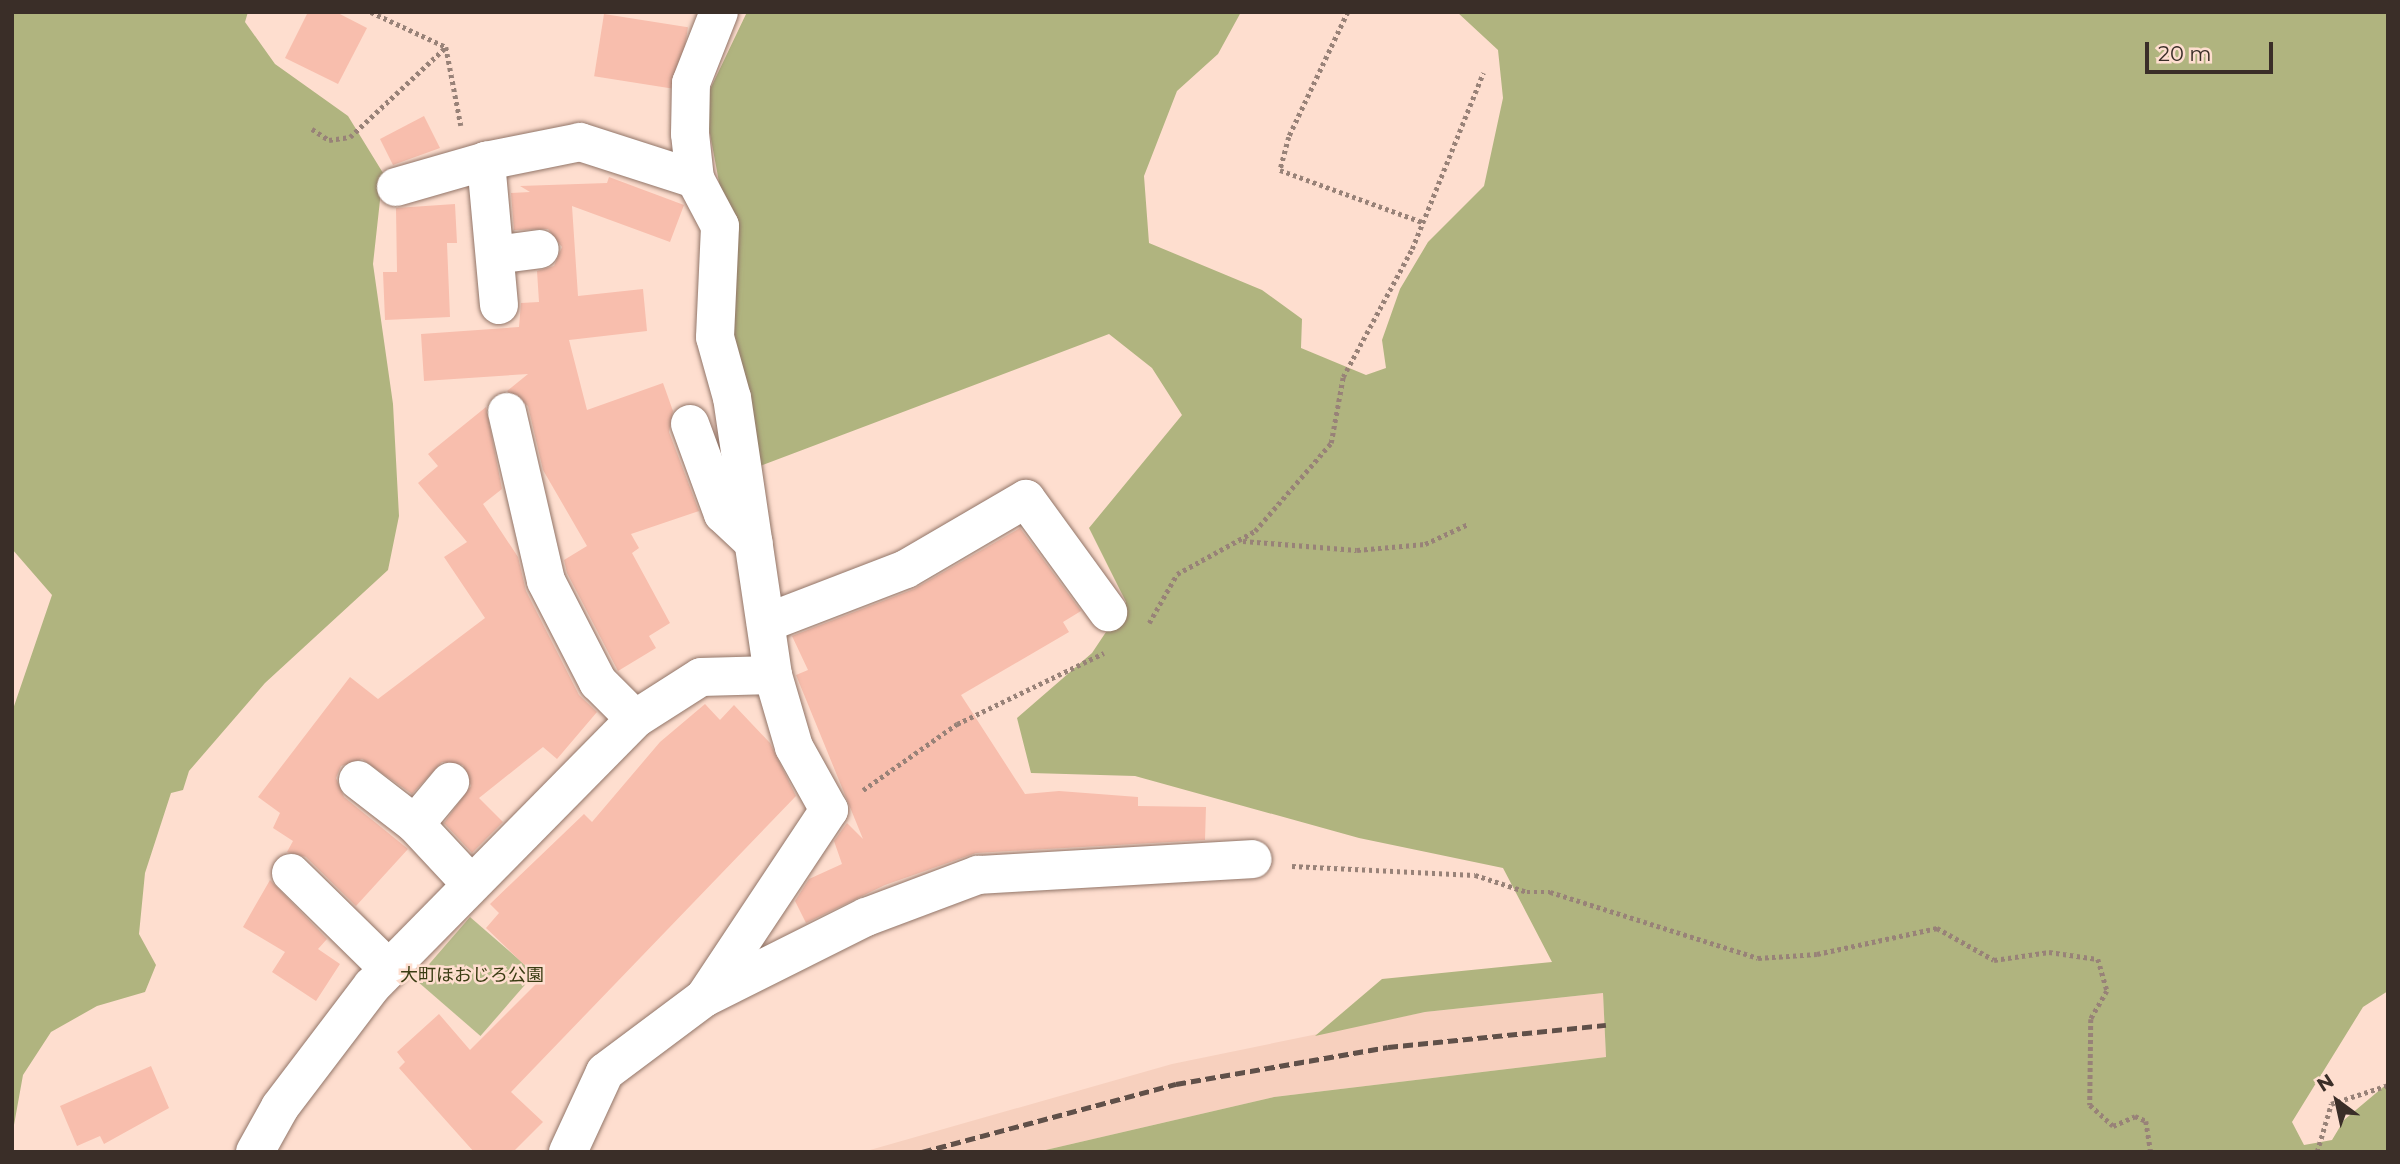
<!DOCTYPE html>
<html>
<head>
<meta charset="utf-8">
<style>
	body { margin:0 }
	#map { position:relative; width:2400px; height:1164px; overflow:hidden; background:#fedecf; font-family:Montserrat,"Noto Sans JP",sans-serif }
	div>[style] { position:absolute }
	.built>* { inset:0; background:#f7d0be }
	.green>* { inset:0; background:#b7bb8b; transform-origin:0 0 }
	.forest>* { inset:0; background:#b0b47f }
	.building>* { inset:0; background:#f8bead; transform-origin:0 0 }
	.path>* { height:4.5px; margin-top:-2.25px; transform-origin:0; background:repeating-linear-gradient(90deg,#988278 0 3.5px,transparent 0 7px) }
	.roads { filter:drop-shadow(0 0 2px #917568) drop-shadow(0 0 2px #917568) }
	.minor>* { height:38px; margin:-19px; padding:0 19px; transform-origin:19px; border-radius:19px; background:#fff }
	.rail>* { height:5px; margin-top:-2.5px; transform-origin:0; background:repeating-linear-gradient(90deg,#605049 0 10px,transparent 0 15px) }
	span { translate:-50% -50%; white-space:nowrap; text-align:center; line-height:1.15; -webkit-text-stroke:5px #fedecf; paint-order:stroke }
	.park-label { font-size:18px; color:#3a3c12 }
	.frame { position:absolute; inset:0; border:14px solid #3a2e28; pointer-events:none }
	.north { position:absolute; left:2302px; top:1066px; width:70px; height:70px; -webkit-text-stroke:5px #fedecf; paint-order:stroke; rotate:327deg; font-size:19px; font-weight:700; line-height:28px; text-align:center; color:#3a2e28 }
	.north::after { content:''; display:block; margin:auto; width:24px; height:32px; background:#3a2e28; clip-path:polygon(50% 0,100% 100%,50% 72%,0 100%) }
	.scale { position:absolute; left:2145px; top:42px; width:128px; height:32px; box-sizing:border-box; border:4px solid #3a2e28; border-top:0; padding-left:9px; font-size:21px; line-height:24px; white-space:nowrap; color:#3a2e28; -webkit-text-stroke:5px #fedecf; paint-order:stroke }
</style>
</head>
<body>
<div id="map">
	<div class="built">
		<div style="clip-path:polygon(1603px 993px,1606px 1057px,1274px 1097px,1037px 1152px,863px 1152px,1172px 1064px,1425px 1012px)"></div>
	</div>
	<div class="green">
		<div style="left:470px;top:917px;width:86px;height:83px;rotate:41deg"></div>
	</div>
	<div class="forest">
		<div style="clip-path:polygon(12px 12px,248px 12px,245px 22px,275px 64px,348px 116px,383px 173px,373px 264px,393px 404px,399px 516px,388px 570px,265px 683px,189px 771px,183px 790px,171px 793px,145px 873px,139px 934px,156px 965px,145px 992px,97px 1006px,51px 1032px,23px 1075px,12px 1136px,12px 712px,52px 595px,12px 549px)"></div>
		<div style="clip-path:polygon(747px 12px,1241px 12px,1218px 54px,1177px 91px,1144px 176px,1149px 243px,1262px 290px,1302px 319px,1301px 348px,1366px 375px,1386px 368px,1382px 340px,1400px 289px,1428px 242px,1484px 186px,1503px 98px,1498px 50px,1457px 12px,2388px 12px,2388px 991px,2363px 1007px,2292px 1122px,2304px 1145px,2332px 1140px,2344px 1120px,2388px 1083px,2388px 1152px,1037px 1152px,1274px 1097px,1606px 1057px,1603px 993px,1425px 1012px,1315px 1036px,1382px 979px,1552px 962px,1503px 868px,1359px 838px,1135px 776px,1031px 773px,1017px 718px,1092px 653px,1126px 602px,1089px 528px,1182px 415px,1152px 368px,1109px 334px,752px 469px,721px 381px,728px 230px,704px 102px)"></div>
	</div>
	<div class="building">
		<div style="clip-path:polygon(308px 12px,336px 12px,367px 28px,338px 84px,285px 58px)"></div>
		<div style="left:604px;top:14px;width:85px;height:63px;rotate:9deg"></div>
		<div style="clip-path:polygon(424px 116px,440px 148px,393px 165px,380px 139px)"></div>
		<div style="clip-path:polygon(609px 177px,684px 205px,670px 242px,572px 206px,578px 296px,643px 289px,647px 331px,569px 340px,587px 410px,663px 383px,673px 411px,669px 432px,699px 511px,631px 534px,639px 548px,632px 553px,670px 623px,649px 636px,656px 648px,618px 671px,567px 573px,564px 560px,587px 546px,543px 470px,528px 406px,507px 391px,528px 374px,424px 381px,421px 334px,519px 327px,521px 303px,539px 302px,537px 271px,554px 266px,562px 247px,548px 229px,514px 230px,511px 193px,530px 192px,520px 186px,607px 183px)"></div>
		<div style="clip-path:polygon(455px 204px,457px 243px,447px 243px,450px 317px,385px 320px,383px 272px,397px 272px,396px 208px)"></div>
		<div style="clip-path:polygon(486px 407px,502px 489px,483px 504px,518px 557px,526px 591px,579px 695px,597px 712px,557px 759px,543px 747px,479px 798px,503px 822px,472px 853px,444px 823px,471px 786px,463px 765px,442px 762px,412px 794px,362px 759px,341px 766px,336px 778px,344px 797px,408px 849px,356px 906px,306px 857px,287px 852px,293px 841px,273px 828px,280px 813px,258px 797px,350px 677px,378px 699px,485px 618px,444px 557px,467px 542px,418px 483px,438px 466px,428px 454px)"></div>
		<div style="clip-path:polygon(1020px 528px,1081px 611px,1063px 622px,1069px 632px,961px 695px,1025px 794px,1059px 791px,1138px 797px,1138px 806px,1206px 807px,1205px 840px,976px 853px,885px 885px,806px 923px,795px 901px,809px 879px,842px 864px,834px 841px,847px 823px,863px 839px,796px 675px,808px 670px,792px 636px,914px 589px)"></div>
		<div style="clip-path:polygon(705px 704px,720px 720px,734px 705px,770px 743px,796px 796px,511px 1092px,543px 1122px,513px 1152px,474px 1152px,399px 1068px,405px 1062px,397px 1052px,439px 1014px,470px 1050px,540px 980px,486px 928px,499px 913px,490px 904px,584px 814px,592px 822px,660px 742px)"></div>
		<div style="clip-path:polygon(270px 880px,327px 939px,318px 949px,340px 964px,316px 1001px,272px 972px,285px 952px,243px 927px)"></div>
		<div style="clip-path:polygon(151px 1066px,169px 1108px,104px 1144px,100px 1136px,77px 1146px,60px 1106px)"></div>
	</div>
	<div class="path">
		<div style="left:371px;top:12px;width:83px;rotate:25deg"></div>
		<div style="left:446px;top:47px;width:80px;rotate:79.2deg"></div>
		<div style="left:1348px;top:12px;width:138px;rotate:115.3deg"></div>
		<div style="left:1289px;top:137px;width:34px;rotate:105deg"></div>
		<div style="left:1280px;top:170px;width:151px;rotate:20.1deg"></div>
		<div style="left:312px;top:129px;width:20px;rotate:33deg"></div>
		<div style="left:329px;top:140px;width:21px;rotate:-8deg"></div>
		<div style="left:350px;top:137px;width:132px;rotate:-43.2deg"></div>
		<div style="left:1243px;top:541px;width:114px;rotate:4.5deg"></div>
		<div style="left:1357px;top:550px;width:68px;rotate:-5deg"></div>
		<div style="left:1425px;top:544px;width:47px;rotate:-24.9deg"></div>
		<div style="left:1149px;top:623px;width:56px;rotate:-60.3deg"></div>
		<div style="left:1177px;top:574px;width:89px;rotate:-28.9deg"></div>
		<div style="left:1255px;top:531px;width:116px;rotate:-49.2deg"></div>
		<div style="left:1331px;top:443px;width:67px;rotate:-79.7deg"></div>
		<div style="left:1343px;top:377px;width:145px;rotate:-61.7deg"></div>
		<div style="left:1412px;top:249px;width:190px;rotate:-68deg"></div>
		<div style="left:863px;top:790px;width:115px;rotate:-35.1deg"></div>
		<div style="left:957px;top:724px;width:163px;rotate:-25.8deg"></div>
		<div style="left:1292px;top:866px;width:183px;rotate:2.8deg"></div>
		<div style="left:1475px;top:875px;width:55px;rotate:18.1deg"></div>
		<div style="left:1527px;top:892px;width:23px"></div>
		<div style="left:1550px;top:892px;width:218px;rotate:17.6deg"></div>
		<div style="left:1758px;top:958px;width:59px;rotate:-3.9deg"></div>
		<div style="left:1817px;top:954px;width:123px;rotate:-12.2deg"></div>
		<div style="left:1937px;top:928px;width:65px;rotate:29.3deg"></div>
		<div style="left:1994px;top:960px;width:56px;rotate:-8.3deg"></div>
		<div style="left:2049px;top:952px;width:49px;rotate:8.1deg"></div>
		<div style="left:2098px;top:959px;width:33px;rotate:74deg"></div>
		<div style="left:2107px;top:991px;width:32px;rotate:120deg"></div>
		<div style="left:2091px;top:1019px;width:86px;rotate:90.7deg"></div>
		<div style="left:2090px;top:1105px;width:31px;rotate:42deg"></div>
		<div style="left:2113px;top:1126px;width:24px;rotate:-24deg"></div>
		<div style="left:2135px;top:1116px;width:12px;rotate:24deg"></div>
		<div style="left:2146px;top:1121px;width:31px;rotate:81deg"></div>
		<div style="left:2317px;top:1152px;width:50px;rotate:-73.7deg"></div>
		<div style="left:2331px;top:1104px;width:60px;rotate:-18.4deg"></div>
	</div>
	<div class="roads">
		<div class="minor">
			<div style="left:396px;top:187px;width:94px;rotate:-16.1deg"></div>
			<div style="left:495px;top:255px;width:45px;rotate:-7.6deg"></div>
			<div style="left:499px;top:305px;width:145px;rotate:-95.2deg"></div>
			<div style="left:486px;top:161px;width:96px;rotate:-11.4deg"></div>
			<div style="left:580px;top:142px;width:121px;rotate:17.8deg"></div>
			<div style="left:507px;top:412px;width:173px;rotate:77deg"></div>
			<div style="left:546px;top:581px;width:114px;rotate:62.8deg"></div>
			<div style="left:598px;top:682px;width:52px;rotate:45deg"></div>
			<div style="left:690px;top:424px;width:96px;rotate:69.9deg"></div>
			<div style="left:723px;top:514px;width:42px;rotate:43.1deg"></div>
			<div style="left:766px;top:623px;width:150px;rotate:-21.1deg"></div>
			<div style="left:906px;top:569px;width:139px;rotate:-30.3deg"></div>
			<div style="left:1026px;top:499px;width:140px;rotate:54deg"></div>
			<div style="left:358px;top:780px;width:72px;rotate:37.7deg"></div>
			<div style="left:415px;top:824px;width:82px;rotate:47deg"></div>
			<div style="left:415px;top:824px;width:55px;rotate:-50.2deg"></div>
			<div style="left:291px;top:873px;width:137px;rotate:44.4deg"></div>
			<div style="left:704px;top:998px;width:226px;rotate:-56.4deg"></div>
			<div style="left:829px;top:810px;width:72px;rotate:-119.1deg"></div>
			<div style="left:794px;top:747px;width:75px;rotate:-106.3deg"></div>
			<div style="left:255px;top:1152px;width:51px;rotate:-60.9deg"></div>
			<div style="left:280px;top:1107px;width:152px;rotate:-52.8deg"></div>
			<div style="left:372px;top:986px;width:375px;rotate:-45.4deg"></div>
			<div style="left:635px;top:719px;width:78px;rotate:-32.5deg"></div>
			<div style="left:701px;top:677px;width:72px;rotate:-1.6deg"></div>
			<div style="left:773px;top:675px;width:280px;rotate:-98.4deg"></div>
			<div style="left:732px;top:398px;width:63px;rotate:-105.6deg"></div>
			<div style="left:715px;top:337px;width:111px;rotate:-87.4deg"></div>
			<div style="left:720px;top:226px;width:53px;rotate:-118deg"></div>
			<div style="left:695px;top:179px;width:45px;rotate:-96.3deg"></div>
			<div style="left:690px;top:134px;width:51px;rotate:-88.9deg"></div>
			<div style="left:691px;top:83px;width:76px;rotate:-68.5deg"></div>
			<div style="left:568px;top:1152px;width:88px;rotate:-65.2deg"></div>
			<div style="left:605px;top:1072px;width:124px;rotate:-36.8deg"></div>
			<div style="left:704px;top:998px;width:181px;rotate:-26.6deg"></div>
			<div style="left:866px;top:917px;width:120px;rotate:-20.6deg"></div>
			<div style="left:978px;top:875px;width:275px;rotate:-3.3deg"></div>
		</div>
	</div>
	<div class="rail">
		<div style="left:922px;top:1152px;width:263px;rotate:-15deg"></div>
		<div style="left:1176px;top:1084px;width:215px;rotate:-9.9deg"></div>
		<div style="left:1388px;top:1047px;width:219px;rotate:-5.8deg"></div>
	</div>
	<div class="park-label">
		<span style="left:472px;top:975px">大町ほおじろ公園</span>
	</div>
	<div class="frame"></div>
	<div class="north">N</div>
	<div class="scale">20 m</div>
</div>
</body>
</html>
